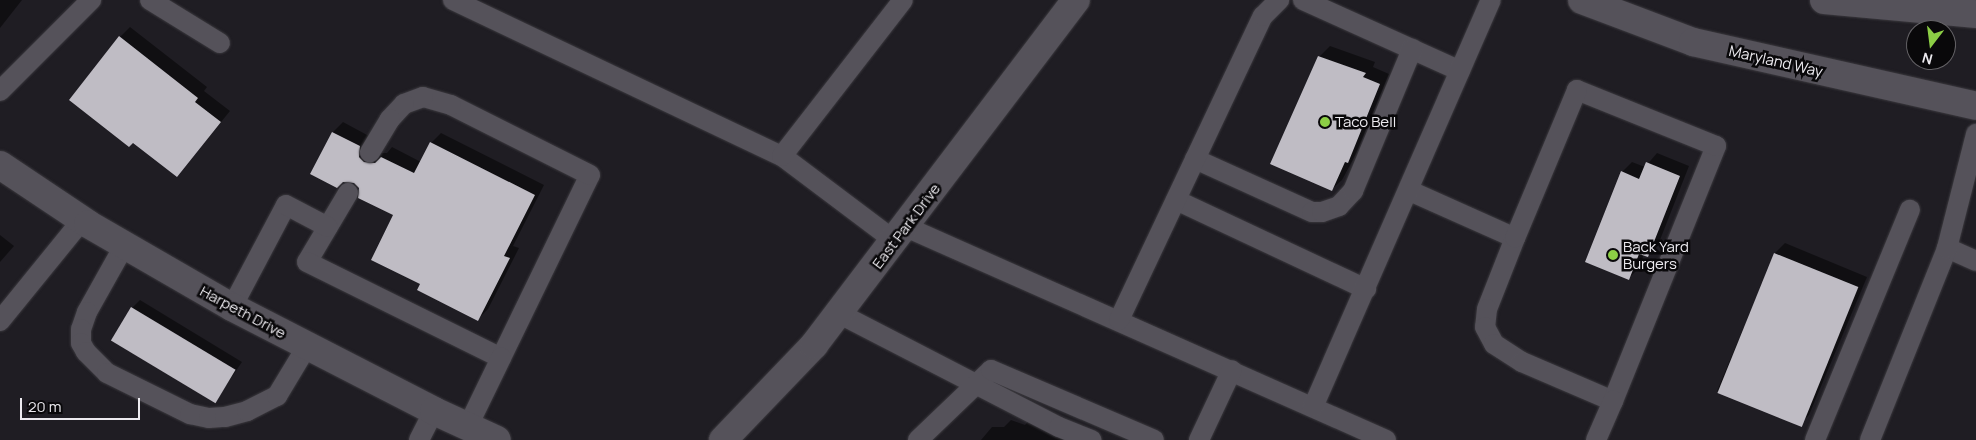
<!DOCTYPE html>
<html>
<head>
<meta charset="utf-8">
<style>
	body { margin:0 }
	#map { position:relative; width:1976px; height:440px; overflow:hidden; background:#1f1d23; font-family:Manrope,sans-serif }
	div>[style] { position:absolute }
	.shadow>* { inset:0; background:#0007 }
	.building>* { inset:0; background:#bfbcc4; transform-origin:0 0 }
	.roads { filter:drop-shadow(0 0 1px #3b393e) drop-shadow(0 0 1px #3b393e) }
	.service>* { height:20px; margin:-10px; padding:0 10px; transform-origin:10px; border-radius:10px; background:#55525a }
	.minor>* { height:28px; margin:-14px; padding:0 14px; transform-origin:14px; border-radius:14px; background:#55525a }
	.tertiary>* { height:28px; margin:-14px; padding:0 14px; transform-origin:14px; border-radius:14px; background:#55525a }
	.secondary>* { height:28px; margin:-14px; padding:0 14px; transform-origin:14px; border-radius:14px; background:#55525a }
	.dots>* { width:14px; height:14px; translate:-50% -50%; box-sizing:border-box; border:2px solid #09080a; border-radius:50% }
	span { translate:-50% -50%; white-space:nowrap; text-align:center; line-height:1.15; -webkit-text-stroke:5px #09080a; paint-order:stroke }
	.street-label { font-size:15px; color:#eceaef }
	.poi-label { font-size:15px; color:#eceaef }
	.left { translate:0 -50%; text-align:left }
	.north { position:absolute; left:1906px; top:20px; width:50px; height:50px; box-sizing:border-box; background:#09080a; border:1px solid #646266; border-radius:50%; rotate:195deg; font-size:14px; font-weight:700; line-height:20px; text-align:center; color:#eceaef }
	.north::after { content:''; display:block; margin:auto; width:18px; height:22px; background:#8cce45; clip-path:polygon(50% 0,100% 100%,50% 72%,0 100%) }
	.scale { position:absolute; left:20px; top:398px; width:120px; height:22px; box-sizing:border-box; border:2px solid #eceaef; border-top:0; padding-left:6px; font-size:15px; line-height:18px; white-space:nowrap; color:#eceaef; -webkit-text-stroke:4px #09080a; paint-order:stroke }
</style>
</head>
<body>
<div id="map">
	<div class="shadow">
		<div style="clip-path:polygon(0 0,22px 0,0 28px)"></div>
		<div style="clip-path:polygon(130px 27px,207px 87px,204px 91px,230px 111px,177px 176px,120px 37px)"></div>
		<div style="clip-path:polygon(1330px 46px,1375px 62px,1373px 67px,1389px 74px,1357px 152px,1342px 180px,1331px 190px,1319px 57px)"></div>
		<div style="clip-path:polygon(343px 122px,369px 136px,375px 153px,387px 153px,392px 147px,421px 162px,431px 143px,441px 133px,544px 185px,513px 246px,519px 248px,488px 309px,478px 319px,395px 215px,360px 187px,333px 132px)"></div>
		<div style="clip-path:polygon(1657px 153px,1689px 166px,1658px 245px,1648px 255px,1644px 254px,1639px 268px,1629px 278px,1622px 172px,1632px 162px,1645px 167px)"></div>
		<div style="clip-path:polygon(0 235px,14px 246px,0 262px)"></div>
		<div style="clip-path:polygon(1785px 243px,1867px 277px,1809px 415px,1799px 425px,1717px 391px,1775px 253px)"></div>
		<div style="clip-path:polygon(140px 300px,242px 362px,214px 403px,132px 308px)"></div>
		<div style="clip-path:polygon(1035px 413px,1094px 440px,981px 440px,992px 427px,1004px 427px,1011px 420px,1025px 425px)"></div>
	</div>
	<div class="building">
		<div style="clip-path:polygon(119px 36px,198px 98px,195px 102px,221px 122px,177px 177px,133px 143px,129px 147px,69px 100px)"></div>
		<div style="clip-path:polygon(1318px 56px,1366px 73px,1363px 77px,1380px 84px,1348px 163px,1345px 162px,1332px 191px,1270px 164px)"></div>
		<div style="clip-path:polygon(332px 132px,360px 146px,359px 157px,364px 162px,375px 163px,381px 157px,414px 173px,430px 142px,535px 195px,504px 256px,510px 258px,478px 321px,417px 290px,420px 284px,371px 260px,393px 215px,358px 198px,359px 188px,354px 183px,343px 182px,337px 188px,310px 174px)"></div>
		<div style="clip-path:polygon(1646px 162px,1680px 176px,1648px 257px,1639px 254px,1629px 280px,1585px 262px,1621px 171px,1639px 179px)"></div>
		<div style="left:1774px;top:253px;width:91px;height:151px;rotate:22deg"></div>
		<div style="left:131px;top:307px;width:122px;height:39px;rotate:31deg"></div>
	</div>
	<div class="roads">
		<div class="service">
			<div style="left:150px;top:0;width:82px;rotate:31.6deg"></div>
			<div style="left:453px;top:0;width:364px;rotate:25.4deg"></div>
			<div style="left:782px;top:156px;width:141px;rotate:37deg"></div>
			<div style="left:1303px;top:0;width:172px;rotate:24.3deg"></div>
			<div style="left:0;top:91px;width:129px;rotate:-45deg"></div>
			<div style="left:782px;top:156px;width:197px;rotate:-52.2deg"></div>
			<div style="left:1195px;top:159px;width:128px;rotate:24.4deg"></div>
			<div style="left:1312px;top:212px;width:10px"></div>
			<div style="left:1322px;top:212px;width:18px;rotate:-19deg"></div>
			<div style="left:1339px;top:206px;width:21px;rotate:-47deg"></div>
			<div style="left:1353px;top:191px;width:154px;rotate:-67.4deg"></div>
			<div style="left:1410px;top:191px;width:115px;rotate:24.1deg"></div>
			<div style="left:1515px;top:238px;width:76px;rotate:111.5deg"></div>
			<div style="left:1487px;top:309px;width:18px;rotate:96deg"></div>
			<div style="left:1485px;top:327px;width:19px;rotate:62deg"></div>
			<div style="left:1494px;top:344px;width:33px;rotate:33deg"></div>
			<div style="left:1522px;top:362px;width:99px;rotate:23.2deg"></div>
			<div style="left:1613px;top:401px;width:275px;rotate:-68deg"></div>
			<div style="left:1716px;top:146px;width:150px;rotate:-158.1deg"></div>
			<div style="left:1577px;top:90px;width:160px;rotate:112.7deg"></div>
			<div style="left:348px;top:193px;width:80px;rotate:120.7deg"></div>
			<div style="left:307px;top:262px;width:216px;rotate:26.3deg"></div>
			<div style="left:501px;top:358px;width:203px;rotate:-64.1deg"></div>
			<div style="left:590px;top:175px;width:156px;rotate:-153.3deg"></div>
			<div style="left:451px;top:105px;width:29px;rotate:-164deg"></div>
			<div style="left:423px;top:97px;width:20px;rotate:160deg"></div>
			<div style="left:404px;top:104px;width:21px;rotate:133deg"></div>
			<div style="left:390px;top:119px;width:39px;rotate:121deg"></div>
			<div style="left:1176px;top:200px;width:210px;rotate:25.1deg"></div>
			<div style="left:906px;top:227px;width:525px;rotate:23.93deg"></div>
			<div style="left:124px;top:246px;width:76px;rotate:119.3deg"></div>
			<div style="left:87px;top:312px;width:18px;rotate:109deg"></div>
			<div style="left:81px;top:329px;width:14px;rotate:90deg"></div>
			<div style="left:81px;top:343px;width:10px;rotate:61deg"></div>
			<div style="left:86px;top:352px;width:30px;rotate:45deg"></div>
			<div style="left:107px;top:373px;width:93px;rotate:26.3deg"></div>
			<div style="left:190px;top:414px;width:19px;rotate:12deg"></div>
			<div style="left:209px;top:418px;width:16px;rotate:-4deg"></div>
			<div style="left:225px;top:417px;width:23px;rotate:-15deg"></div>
			<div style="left:247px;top:411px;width:34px;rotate:-27deg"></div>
			<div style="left:277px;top:396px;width:58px;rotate:-59deg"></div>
			<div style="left:1947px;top:248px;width:32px;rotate:24deg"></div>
			<div style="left:232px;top:307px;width:115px;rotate:-62.1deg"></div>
			<div style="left:286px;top:205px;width:47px;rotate:27.6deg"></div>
			<div style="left:840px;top:314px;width:246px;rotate:27.3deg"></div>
			<div style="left:1059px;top:427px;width:35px;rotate:22deg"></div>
			<div style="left:1119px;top:320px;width:336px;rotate:-64.7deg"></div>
			<div style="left:1263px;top:16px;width:23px;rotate:-45deg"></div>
			<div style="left:0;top:321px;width:130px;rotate:-50.9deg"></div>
			<div style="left:1313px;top:407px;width:444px;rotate:-66.4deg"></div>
			<div style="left:468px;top:426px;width:76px;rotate:-64.1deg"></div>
			<div style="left:419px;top:440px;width:33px;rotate:-63deg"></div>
			<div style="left:918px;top:440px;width:101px;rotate:-43.8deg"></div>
			<div style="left:991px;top:370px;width:177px;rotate:23.2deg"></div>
			<div style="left:1199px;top:440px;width:77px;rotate:-64.8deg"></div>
			<div style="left:1596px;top:440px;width:43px;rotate:-66.4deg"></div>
			<div style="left:1815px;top:440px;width:249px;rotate:-67.6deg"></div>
			<div style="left:1870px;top:440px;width:207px;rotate:-68.1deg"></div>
			<div style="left:1947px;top:248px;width:118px;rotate:-75.7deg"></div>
		</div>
		<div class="minor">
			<div style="left:0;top:165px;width:106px;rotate:33.8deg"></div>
			<div style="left:88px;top:224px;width:166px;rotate:30deg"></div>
			<div style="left:232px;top:307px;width:227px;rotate:27.2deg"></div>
			<div style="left:434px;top:411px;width:69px;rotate:24.7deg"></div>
		</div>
		<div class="tertiary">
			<div style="left:723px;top:440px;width:132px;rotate:-46.2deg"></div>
			<div style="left:814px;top:345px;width:433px;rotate:-52.8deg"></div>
		</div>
		<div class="secondary">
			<div style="left:1582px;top:0;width:119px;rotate:20.7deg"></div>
			<div style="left:1693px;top:42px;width:290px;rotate:12.7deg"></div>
			<div style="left:1824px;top:0;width:153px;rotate:5.3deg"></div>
		</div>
	</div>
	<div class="dots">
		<div style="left:1325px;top:122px;background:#8cce45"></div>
		<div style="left:1613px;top:255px;background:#8cce45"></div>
	</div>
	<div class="street-label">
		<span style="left:1776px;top:61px;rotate:13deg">Maryland Way</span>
		<span style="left:906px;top:226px;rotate:-53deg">East Park Drive</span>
		<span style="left:243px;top:312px;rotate:28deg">Harpeth Drive</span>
	</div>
	<div class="poi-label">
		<span class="left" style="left:1335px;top:122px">Taco Bell</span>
		<span class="left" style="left:1623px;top:255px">Back Yard<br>Burgers</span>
	</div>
	<div class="north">N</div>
	<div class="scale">20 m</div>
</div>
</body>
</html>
